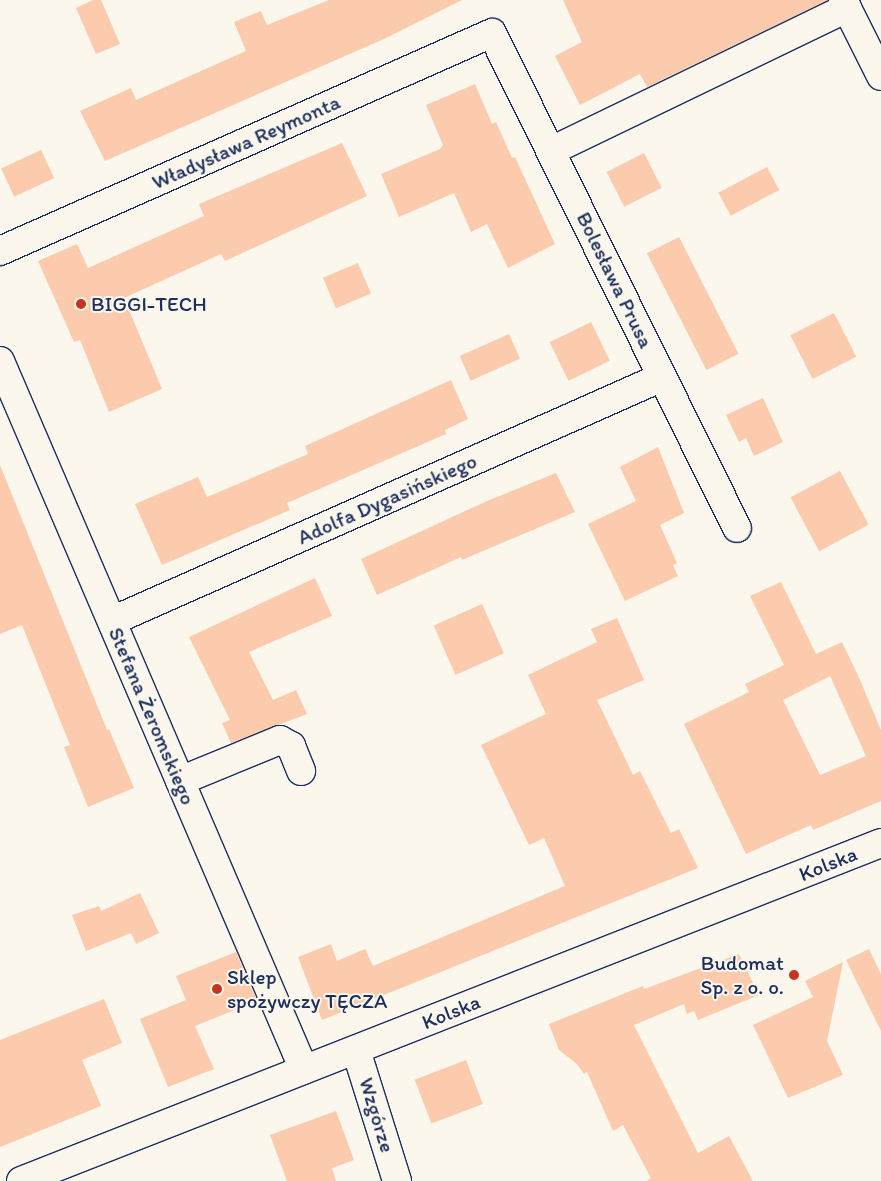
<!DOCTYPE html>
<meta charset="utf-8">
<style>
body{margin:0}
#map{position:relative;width:881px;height:1181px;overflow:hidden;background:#fbf7ec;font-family:Itim,sans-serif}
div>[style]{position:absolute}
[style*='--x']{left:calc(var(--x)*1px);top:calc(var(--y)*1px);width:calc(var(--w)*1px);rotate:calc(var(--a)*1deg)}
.building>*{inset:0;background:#fccaac;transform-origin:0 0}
.roads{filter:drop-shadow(1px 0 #1b2f5e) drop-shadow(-1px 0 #1b2f5e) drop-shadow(0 1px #1b2f5e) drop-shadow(0 -1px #1b2f5e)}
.minor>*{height:28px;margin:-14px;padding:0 14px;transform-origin:14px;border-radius:14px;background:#fbf7ec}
.dots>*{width:14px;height:14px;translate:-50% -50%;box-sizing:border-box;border:2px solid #fbf7ec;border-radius:50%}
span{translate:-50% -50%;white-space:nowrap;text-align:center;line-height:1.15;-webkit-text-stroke:4px #fbf7ec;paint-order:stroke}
.street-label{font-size:21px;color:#1b2f5e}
.poi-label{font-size:21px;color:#1b2f5e}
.left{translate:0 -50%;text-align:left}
.right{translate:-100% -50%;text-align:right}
</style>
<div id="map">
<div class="building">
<i style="clip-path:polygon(93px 0,101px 0,120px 44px,96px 54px,76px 8px)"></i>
<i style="clip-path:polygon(329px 0,462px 0,384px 39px,105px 161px,80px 111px,131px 88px,136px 100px,246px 51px,234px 22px,261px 11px,267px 25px)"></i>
<i style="clip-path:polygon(563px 0,828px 0,647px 87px,640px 74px,580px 105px,555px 56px,582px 42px)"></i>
<i style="clip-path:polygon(475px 84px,492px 124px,496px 122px,512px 158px,515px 157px,555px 244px,508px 268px,487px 224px,471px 232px,454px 193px,399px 217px,381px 174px,440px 149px,443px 145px,426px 105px)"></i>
<i style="clip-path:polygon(342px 143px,367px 196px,225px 261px,221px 254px,124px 298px,162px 389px,109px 412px,80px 340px,74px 342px,38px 261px,77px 244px,88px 268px,204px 216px,199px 204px)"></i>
<i style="left:41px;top:150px;width:31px;height:44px;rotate:65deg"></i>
<i style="left:644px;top:153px;width:39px;height:42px;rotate:63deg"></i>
<i style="left:767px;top:167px;width:26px;height:55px;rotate:62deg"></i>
<i style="left:679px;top:237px;width:131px;height:36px;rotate:63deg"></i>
<i style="left:358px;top:263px;width:33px;height:38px;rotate:67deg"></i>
<i style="left:834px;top:313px;width:49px;height:49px;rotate:63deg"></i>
<i style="left:591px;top:322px;width:43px;height:46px;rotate:64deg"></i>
<i style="left:509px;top:334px;width:27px;height:54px;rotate:66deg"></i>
<i style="clip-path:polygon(451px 380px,468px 419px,445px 430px,446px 434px,287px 503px,290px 510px,162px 565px,135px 504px,198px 477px,207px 497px,308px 454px,305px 446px)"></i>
<i style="clip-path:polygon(763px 398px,783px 442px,754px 456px,746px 438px,739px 442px,726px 415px)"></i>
<i style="clip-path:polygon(658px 447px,684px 513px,660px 525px,677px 563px,673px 565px,678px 576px,625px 601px,588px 524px,636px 501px,620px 467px)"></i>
<i style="clip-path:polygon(0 465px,107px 730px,109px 729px,134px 788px,88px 807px,64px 747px,70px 745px,22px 625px,0 634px)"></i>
<i style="left:840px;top:471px;width:61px;height:56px;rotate:62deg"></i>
<i style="clip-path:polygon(556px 473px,575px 512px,462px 560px,461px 557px,377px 595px,361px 559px,487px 501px)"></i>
<i style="clip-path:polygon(315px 578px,332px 616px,249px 652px,273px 700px,296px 690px,307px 714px,231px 743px,222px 723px,230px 720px,189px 637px)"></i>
<i style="clip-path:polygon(evenodd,781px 582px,816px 654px,842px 642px,860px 680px,881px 730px,881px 801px,813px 830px,811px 825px,746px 854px,684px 724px,749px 692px,745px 684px,784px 665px,750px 596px,781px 582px,830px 676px,866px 756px,820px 775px,783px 700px,830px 676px)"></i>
<i style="left:482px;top:604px;width:54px;height:53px;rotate:66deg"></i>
<i style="clip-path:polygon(617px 618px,644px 680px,597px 700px,633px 775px,640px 771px,671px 833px,679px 829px,698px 868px,322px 1020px,298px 957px,331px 944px,337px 961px,365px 949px,373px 966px,565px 886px,544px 838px,529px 845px,481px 745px,546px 714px,528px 675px,597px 642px,591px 629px)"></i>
<i style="clip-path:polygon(140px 893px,159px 933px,136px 944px,131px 933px,86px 951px,72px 915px,99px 906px,101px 911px)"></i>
<i style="clip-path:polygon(869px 949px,881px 974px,881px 1031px,846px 960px)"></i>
<i style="clip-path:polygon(236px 952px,257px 1001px,195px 1026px,214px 1069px,168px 1087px,140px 1019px,186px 1000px,176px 976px)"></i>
<i style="clip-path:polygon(739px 954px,759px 995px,698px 1020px,694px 1011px,687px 1014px,684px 1004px,634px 1025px,698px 1153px,729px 1136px,753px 1181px,646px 1181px,651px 1178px,623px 1125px,613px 1131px,587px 1072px,584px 1074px,577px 1064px,559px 1050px,549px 1024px,643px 986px,644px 989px)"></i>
<i style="clip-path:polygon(843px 962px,827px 1041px,843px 1075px,788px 1098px,753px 1025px,813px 997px,805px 981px)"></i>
<i style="clip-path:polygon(104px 999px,122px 1043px,82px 1060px,101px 1106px,0 1147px,0 1040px)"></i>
<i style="left:466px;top:1060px;width:47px;height:55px;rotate:69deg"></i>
<i style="clip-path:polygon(336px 1111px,354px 1160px,332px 1168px,336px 1181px,287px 1181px,270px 1135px)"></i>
</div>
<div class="roads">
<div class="minor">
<i style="--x:843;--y:0;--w:85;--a:63.4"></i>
<i style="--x:551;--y:151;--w:329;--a:-25.8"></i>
<i style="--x:0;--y:251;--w:538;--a:-23.9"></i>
<i style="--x:492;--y:33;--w:552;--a:63.67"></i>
<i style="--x:0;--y:361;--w:771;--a:66.79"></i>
<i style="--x:112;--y:621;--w:602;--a:-23.92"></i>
<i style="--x:180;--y:781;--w:108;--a:-22.3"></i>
<i style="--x:280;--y:740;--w:13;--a:29"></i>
<i style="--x:291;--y:746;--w:27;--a:68"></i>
<i style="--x:356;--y:1050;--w:137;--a:72.6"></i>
<i style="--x:21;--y:1181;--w:924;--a:-21.46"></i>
</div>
</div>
<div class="dots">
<i style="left:81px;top:304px;background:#c8321e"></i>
<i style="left:794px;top:975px;background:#c8321e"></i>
<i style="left:217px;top:989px;background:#c8321e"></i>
</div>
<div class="street-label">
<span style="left:246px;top:142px;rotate:-24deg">Władysława Reymonta</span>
<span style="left:615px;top:280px;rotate:64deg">Bolesława Prusa</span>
<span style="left:387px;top:499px;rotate:-24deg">Adolfa Dygasińskiego</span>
<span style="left:152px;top:716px;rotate:67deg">Stefana Żeromskiego</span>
<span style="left:828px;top:864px;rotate:-22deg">Kolska</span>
<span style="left:451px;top:1012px;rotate:-22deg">Kolska</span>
<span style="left:377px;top:1115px;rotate:73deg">Wzgórze</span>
</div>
<div class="poi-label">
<span class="left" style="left:91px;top:304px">BIGGI-TECH</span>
<span class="right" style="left:784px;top:975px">Budomat<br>Sp. z o. o.</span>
<span class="left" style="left:227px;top:989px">Sklep<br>spożywczy TĘCZA</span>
</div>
</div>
